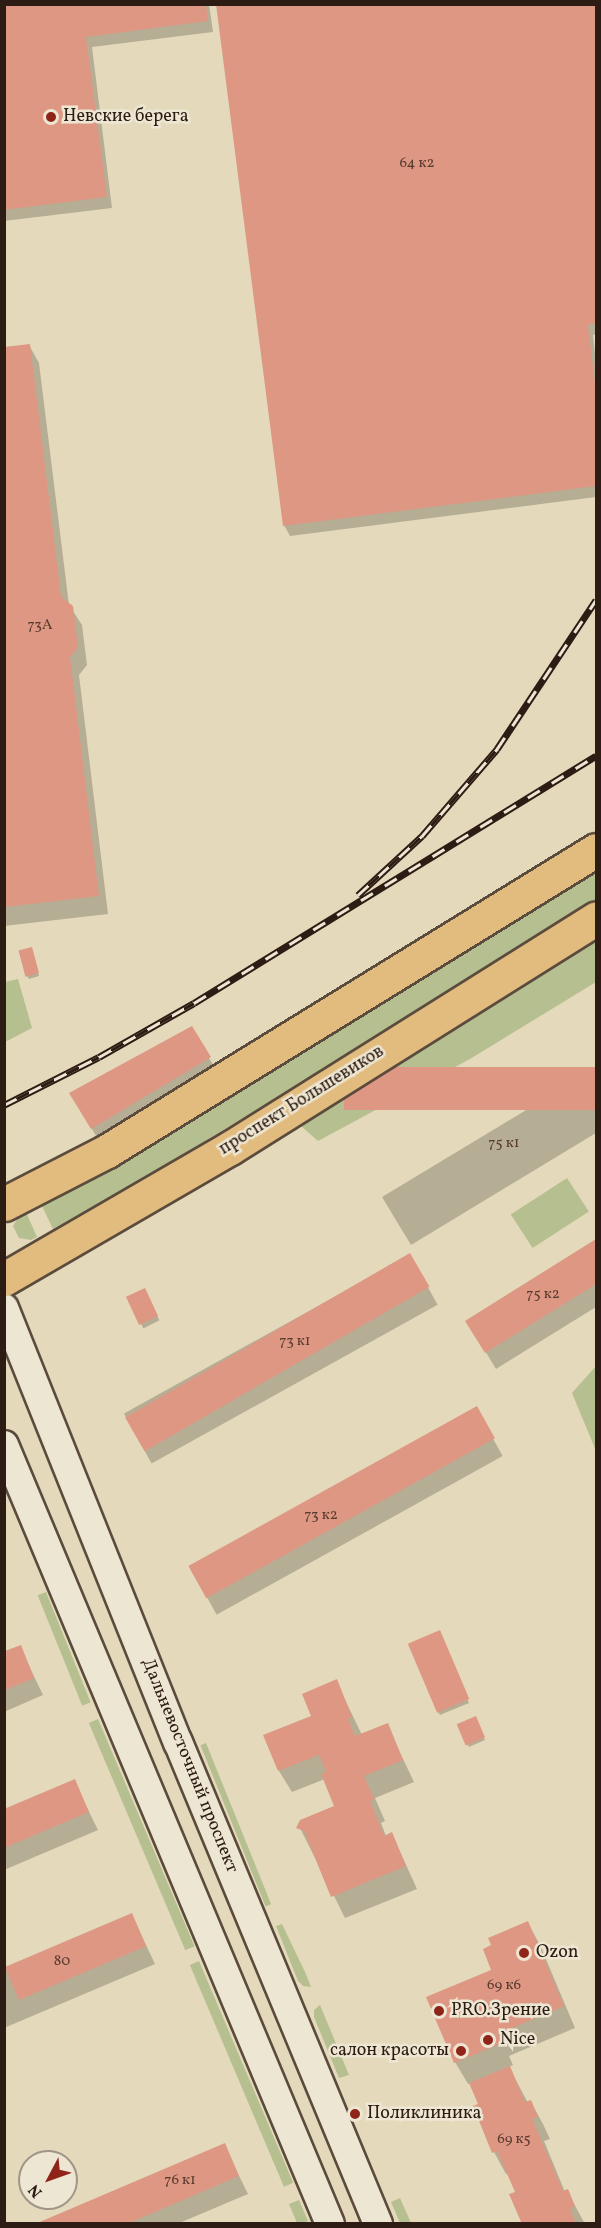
<!DOCTYPE html>
<meta charset="utf-8">
<style>
body{margin:0}
#map{position:relative;width:601px;height:2228px;overflow:hidden;background:#e4d9bb;font-family:Vollkorn,serif}
div>[style]{position:absolute}
[style*='--x']{left:calc(var(--x)*1px);top:calc(var(--y)*1px);width:calc(var(--w)*1px);rotate:calc(var(--a)*1deg)}
.green>*{inset:0;background:#b6bf8f;transform-origin:0 0}
.shadow>*{inset:0;background:#0003;transform-origin:0 0}
.building>*{inset:0;background:#de9783;transform-origin:0 0}
.roads{filter:drop-shadow(2px 0 #5b4b3d) drop-shadow(-2px 0 #5b4b3d) drop-shadow(0 2px #5b4b3d) drop-shadow(0 -2px #5b4b3d)}
.minor>*{height:28px;margin:-14px;padding:0 14px;transform-origin:14px;border-radius:14px;background:#ede6d3}
.major>*{height:33px;margin:-16.5px;padding:0 16.5px;transform-origin:16.5px;border-radius:16.5px;background:#e2bc7e}
.rail>*{height:7px;margin-top:-3.5px;transform-origin:0;background:repeating-linear-gradient(90deg,#ede6d3 0 14px,#2d1c13 0 28px);box-sizing:border-box;border-block:2px solid #2d1c13}
.dots>*{width:16px;height:16px;translate:-50% -50%;box-sizing:border-box;border:3px solid #ede6d3;border-radius:50%}
span{translate:-50% -50%;white-space:nowrap;text-align:center;line-height:1.15;-webkit-text-stroke:5px #ede6d3;paint-order:stroke}
.number-label{font-size:15px;color:#593b2f}
.number-label span{-webkit-text-stroke-width:0}
.poi-label{font-size:18px;color:#2d1c13}
.left{translate:0 -50%;text-align:left}
.right{translate:-100% -50%;text-align:right}
.street-label{font-size:18px;color:#2d1c13}
.frame{position:absolute;inset:0;border:6px solid #2d1c13;pointer-events:none}
.north{position:absolute;left:18px;top:2150px;width:60px;height:60px;box-sizing:border-box;background:#ede6d3;border:2px solid #a09586;border-radius:50%;rotate:229deg;font-size:16px;font-weight:700;line-height:24px;text-align:center;color:#2d1c13}
.north::after{content:'';display:block;margin:auto;width:21px;height:27px;background:#8f2418;clip-path:polygon(50% 0,100% 100%,50% 72%,0 100%)}
</style>
<div id="map">
<div class="green">
<i style="clip-path:polygon(596px 868px,596px 902px,135px 1184px,53px 1229px,41px 1204px,121px 1161px)"></i>
<i style="clip-path:polygon(596px 935px,596px 982px,470px 1059px,318px 1141px,301px 1126px,451px 1024px)"></i>
<i style="clip-path:polygon(18px 979px,32px 1028px,5px 1042px,5px 982px)"></i>
<i style="left:567px;top:1178px;width:40px;height:67px;rotate:57deg"></i>
<i style="clip-path:polygon(26px 1212px,37px 1237px,31px 1240px,19px 1238px,13px 1226px,19px 1216px)"></i>
<i style="clip-path:polygon(596px 1366px,596px 1451px,572px 1393px)"></i>
<i style="left:46px;top:1592px;width:119px;height:9px;rotate:68deg"></i>
<i style="left:98px;top:1719px;width:247px;height:10px;rotate:67deg"></i>
<i style="left:206px;top:1743px;width:174px;height:6px;rotate:68deg"></i>
<i style="clip-path:polygon(282px 1924px,305px 1972px,311px 1987px,303px 1986px,298px 1981px,276px 1926px)"></i>
<i style="left:199px;top:1961px;width:241px;height:10px;rotate:67deg"></i>
<i style="clip-path:polygon(320px 2005px,349px 2075px,339px 2078px,314px 2017px,314px 2010px)"></i>
<i style="clip-path:polygon(400px 2198px,411px 2223px,400px 2223px,391px 2202px)"></i>
<i style="clip-path:polygon(299px 2200px,308px 2221px,301px 2223px,297px 2223px,289px 2204px)"></i>
</div>
<div class="shadow">
<i style="clip-path:polygon(4px 4px,209px 4px,213px 32px,92px 47px,112px 208px,4px 221px)"></i>
<i style="clip-path:polygon(218px 4px,596px 4px,596px 334px,593px 335px,596px 363px,596px 497px,290px 536px,284px 525px)"></i>
<i style="clip-path:polygon(29px 345px,39px 363px,69px 605px,82px 625px,87px 665px,79px 675px,108px 914px,4px 926px,4px 348px)"></i>
<i style="clip-path:polygon(33px 952px,39px 976px,29px 979px,27px 976px)"></i>
<i style="left:191px;top:1028px;width:47px;height:137px;rotate:59deg"></i>
<i style="clip-path:polygon(596px 1068px,596px 1133px,411px 1245px,382px 1197px)"></i>
<i style="clip-path:polygon(596px 1241px,596px 1307px,496px 1369px,467px 1321px)"></i>
<i style="left:410px;top:1255px;width:57px;height:327px;rotate:61deg"></i>
<i style="left:144px;top:1290px;width:34px;height:18px;rotate:63deg"></i>
<i style="left:476px;top:1408px;width:55px;height:327px;rotate:61deg"></i>
<i style="clip-path:polygon(441px 1634px,469px 1703px,440px 1715px,438px 1712px)"></i>
<i style="clip-path:polygon(20px 1647px,43px 1695px,4px 1712px,4px 1653px)"></i>
<i style="clip-path:polygon(336px 1681px,362px 1735px,387px 1725px,414px 1782px,375px 1798px,385px 1821px,381px 1823px,386px 1836px,392px 1834px,417px 1889px,345px 1918px,298px 1824px,336px 1807px,325px 1779px,292px 1792px,279px 1771px)"></i>
<i style="clip-path:polygon(477px 1721px,485px 1740px,469px 1747px,467px 1744px)"></i>
<i style="clip-path:polygon(74px 1781px,98px 1830px,4px 1870px,4px 1811px)"></i>
<i style="clip-path:polygon(132px 1915px,155px 1964px,4px 2028px,4px 1969px)"></i>
<i style="clip-path:polygon(528px 1923px,540px 1945px,575px 2028px,509px 2056px,513px 2065px,509px 2067px,528px 2103px,531px 2102px,543px 2124px,550px 2139px,544px 2141px,565px 2192px,567px 2191px,585px 2224px,523px 2224px,517px 2193px,508px 2173px,506px 2174px,494px 2152px,480px 2105px,470px 2083px,468px 2084px,455px 2062px,493px 1971px)"></i>
<i style="clip-path:polygon(224px 2145px,248px 2194px,177px 2224px,39px 2224px)"></i>
</div>
<div class="building">
<i style="clip-path:polygon(4px 4px,206px 4px,208px 21px,86px 37px,107px 197px,4px 210px)"></i>
<i style="clip-path:polygon(216px 4px,596px 4px,596px 323px,588px 325px,596px 392px,596px 486px,283px 526px)"></i>
<i style="clip-path:polygon(30px 344px,61px 597px,73px 606px,78px 647px,70px 657px,99px 896px,4px 907px,4px 347px)"></i>
<i style="left:32px;top:947px;width:27px;height:14px;rotate:75deg"></i>
<i style="clip-path:polygon(192px 1026px,211px 1057px,91px 1129px,69px 1093px)"></i>
<i style="left:596px;top:1067px;width:43px;height:252px;rotate:90deg"></i>
<i style="clip-path:polygon(596px 1239px,596px 1284px,485px 1353px,465px 1321px)"></i>
<i style="left:410px;top:1253px;width:39px;height:329px;rotate:60deg"></i>
<i style="left:145px;top:1288px;width:31px;height:21px;rotate:65deg"></i>
<i style="left:477px;top:1406px;width:37px;height:330px;rotate:61deg"></i>
<i style="left:440px;top:1630px;width:75px;height:35px;rotate:67deg"></i>
<i style="clip-path:polygon(21px 1645px,34px 1678px,5px 1690px,5px 1651px)"></i>
<i style="clip-path:polygon(337px 1679px,352px 1717px,348px 1719px,355px 1736px,388px 1723px,403px 1760px,364px 1776px,374px 1799px,370px 1801px,384px 1836px,392px 1832px,406px 1866px,331px 1897px,304px 1831px,296px 1828px,300px 1820px,334px 1806px,321px 1774px,326px 1772px,319px 1755px,278px 1771px,263px 1735px,311px 1716px,302px 1694px)"></i>
<i style="left:476px;top:1716px;width:23px;height:21px;rotate:67deg"></i>
<i style="clip-path:polygon(75px 1779px,89px 1812px,4px 1848px,4px 1809px)"></i>
<i style="left:132px;top:1913px;width:36px;height:138px;rotate:67deg"></i>
<i style="clip-path:polygon(528px 1921px,564px 2006px,498px 2034px,502px 2043px,454px 2063px,426px 1997px,491px 1970px,483px 1949px,491px 1945px,488px 1938px)"></i>
<i style="clip-path:polygon(510px 2066px,525px 2102px,531px 2100px,538px 2117px,532px 2119px,563px 2191px,568px 2189px,575px 2206px,570px 2208px,576px 2224px,522px 2224px,509px 2194px,515px 2192px,497px 2151px,492px 2153px,473px 2106px,478px 2104px,469px 2083px)"></i>
<i style="clip-path:polygon(225px 2143px,239px 2176px,127px 2224px,35px 2224px)"></i>
</div>
<div class="roads">
<div class="minor">
<i style="--x:4;--y:1308;--w:468;--a:68.2"></i>
<i style="--x:178;--y:1742;--w:522;--a:67.46"></i>
<i style="--x:4;--y:1445;--w:844;--a:67.29"></i>
</div>
<div class="major">
<i style="--x:4;--y:1204;--w:116;--a:-27.2"></i>
<i style="--x:107;--y:1151;--w:574;--a:-31.61"></i>
<i style="--x:4;--y:1279;--w:261;--a:-30.1"></i>
<i style="--x:230;--y:1148;--w:432;--a:-32.1"></i>
</div>
</div>
<div class="rail">
<i style="--x:358;--y:895;--w:87;--a:-42.7"></i>
<i style="--x:422;--y:836;--w:115;--a:-49.2"></i>
<i style="--x:497;--y:749;--w:179;--a:-56.4"></i>
<i style="--x:4;--y:1105;--w:106;--a:-26.8"></i>
<i style="--x:99;--y:1057;--w:109;--a:-29.6"></i>
<i style="--x:194;--y:1003;--w:472;--a:-31.6"></i>
</div>
<div class="dots">
<i style="left:51px;top:117px;background:#8f2418"></i>
<i style="left:524px;top:1953px;background:#8f2418"></i>
<i style="left:439px;top:2011px;background:#8f2418"></i>
<i style="left:488px;top:2040px;background:#8f2418"></i>
<i style="left:461px;top:2051px;background:#8f2418"></i>
<i style="left:355px;top:2114px;background:#8f2418"></i>
</div>
<div class="number-label">
<span style="left:417px;top:164px">64 к2</span>
<span style="left:40px;top:626px">73А</span>
<span style="left:504px;top:1144px">75 к1</span>
<span style="left:543px;top:1295px">75 к2</span>
<span style="left:295px;top:1342px">73 к1</span>
<span style="left:321px;top:1516px">73 к2</span>
<span style="left:62px;top:1962px">80</span>
<span style="left:504px;top:1986px">69 к6</span>
<span style="left:514px;top:2140px">69 к5</span>
<span style="left:180px;top:2181px">76 к1</span>
</div>
<div class="poi-label">
<span class="left" style="left:63px;top:117px">Невские берега</span>
<span class="left" style="left:536px;top:1953px">Ozon</span>
<span class="left" style="left:451px;top:2011px">PRO.Зрение</span>
<span class="left" style="left:500px;top:2040px">Nice</span>
<span class="right" style="left:449px;top:2051px">салон красоты</span>
<span class="left" style="left:367px;top:2114px">Поликлиника</span>
</div>
<div class="street-label">
<span style="left:302px;top:1101px;rotate:-32deg">проспект Большевиков</span>
<span style="left:189px;top:1766px;rotate:68deg">Дальневосточный проспект</span>
</div>
<div class="frame"></div>
<div class="north">N</div>
</div>
